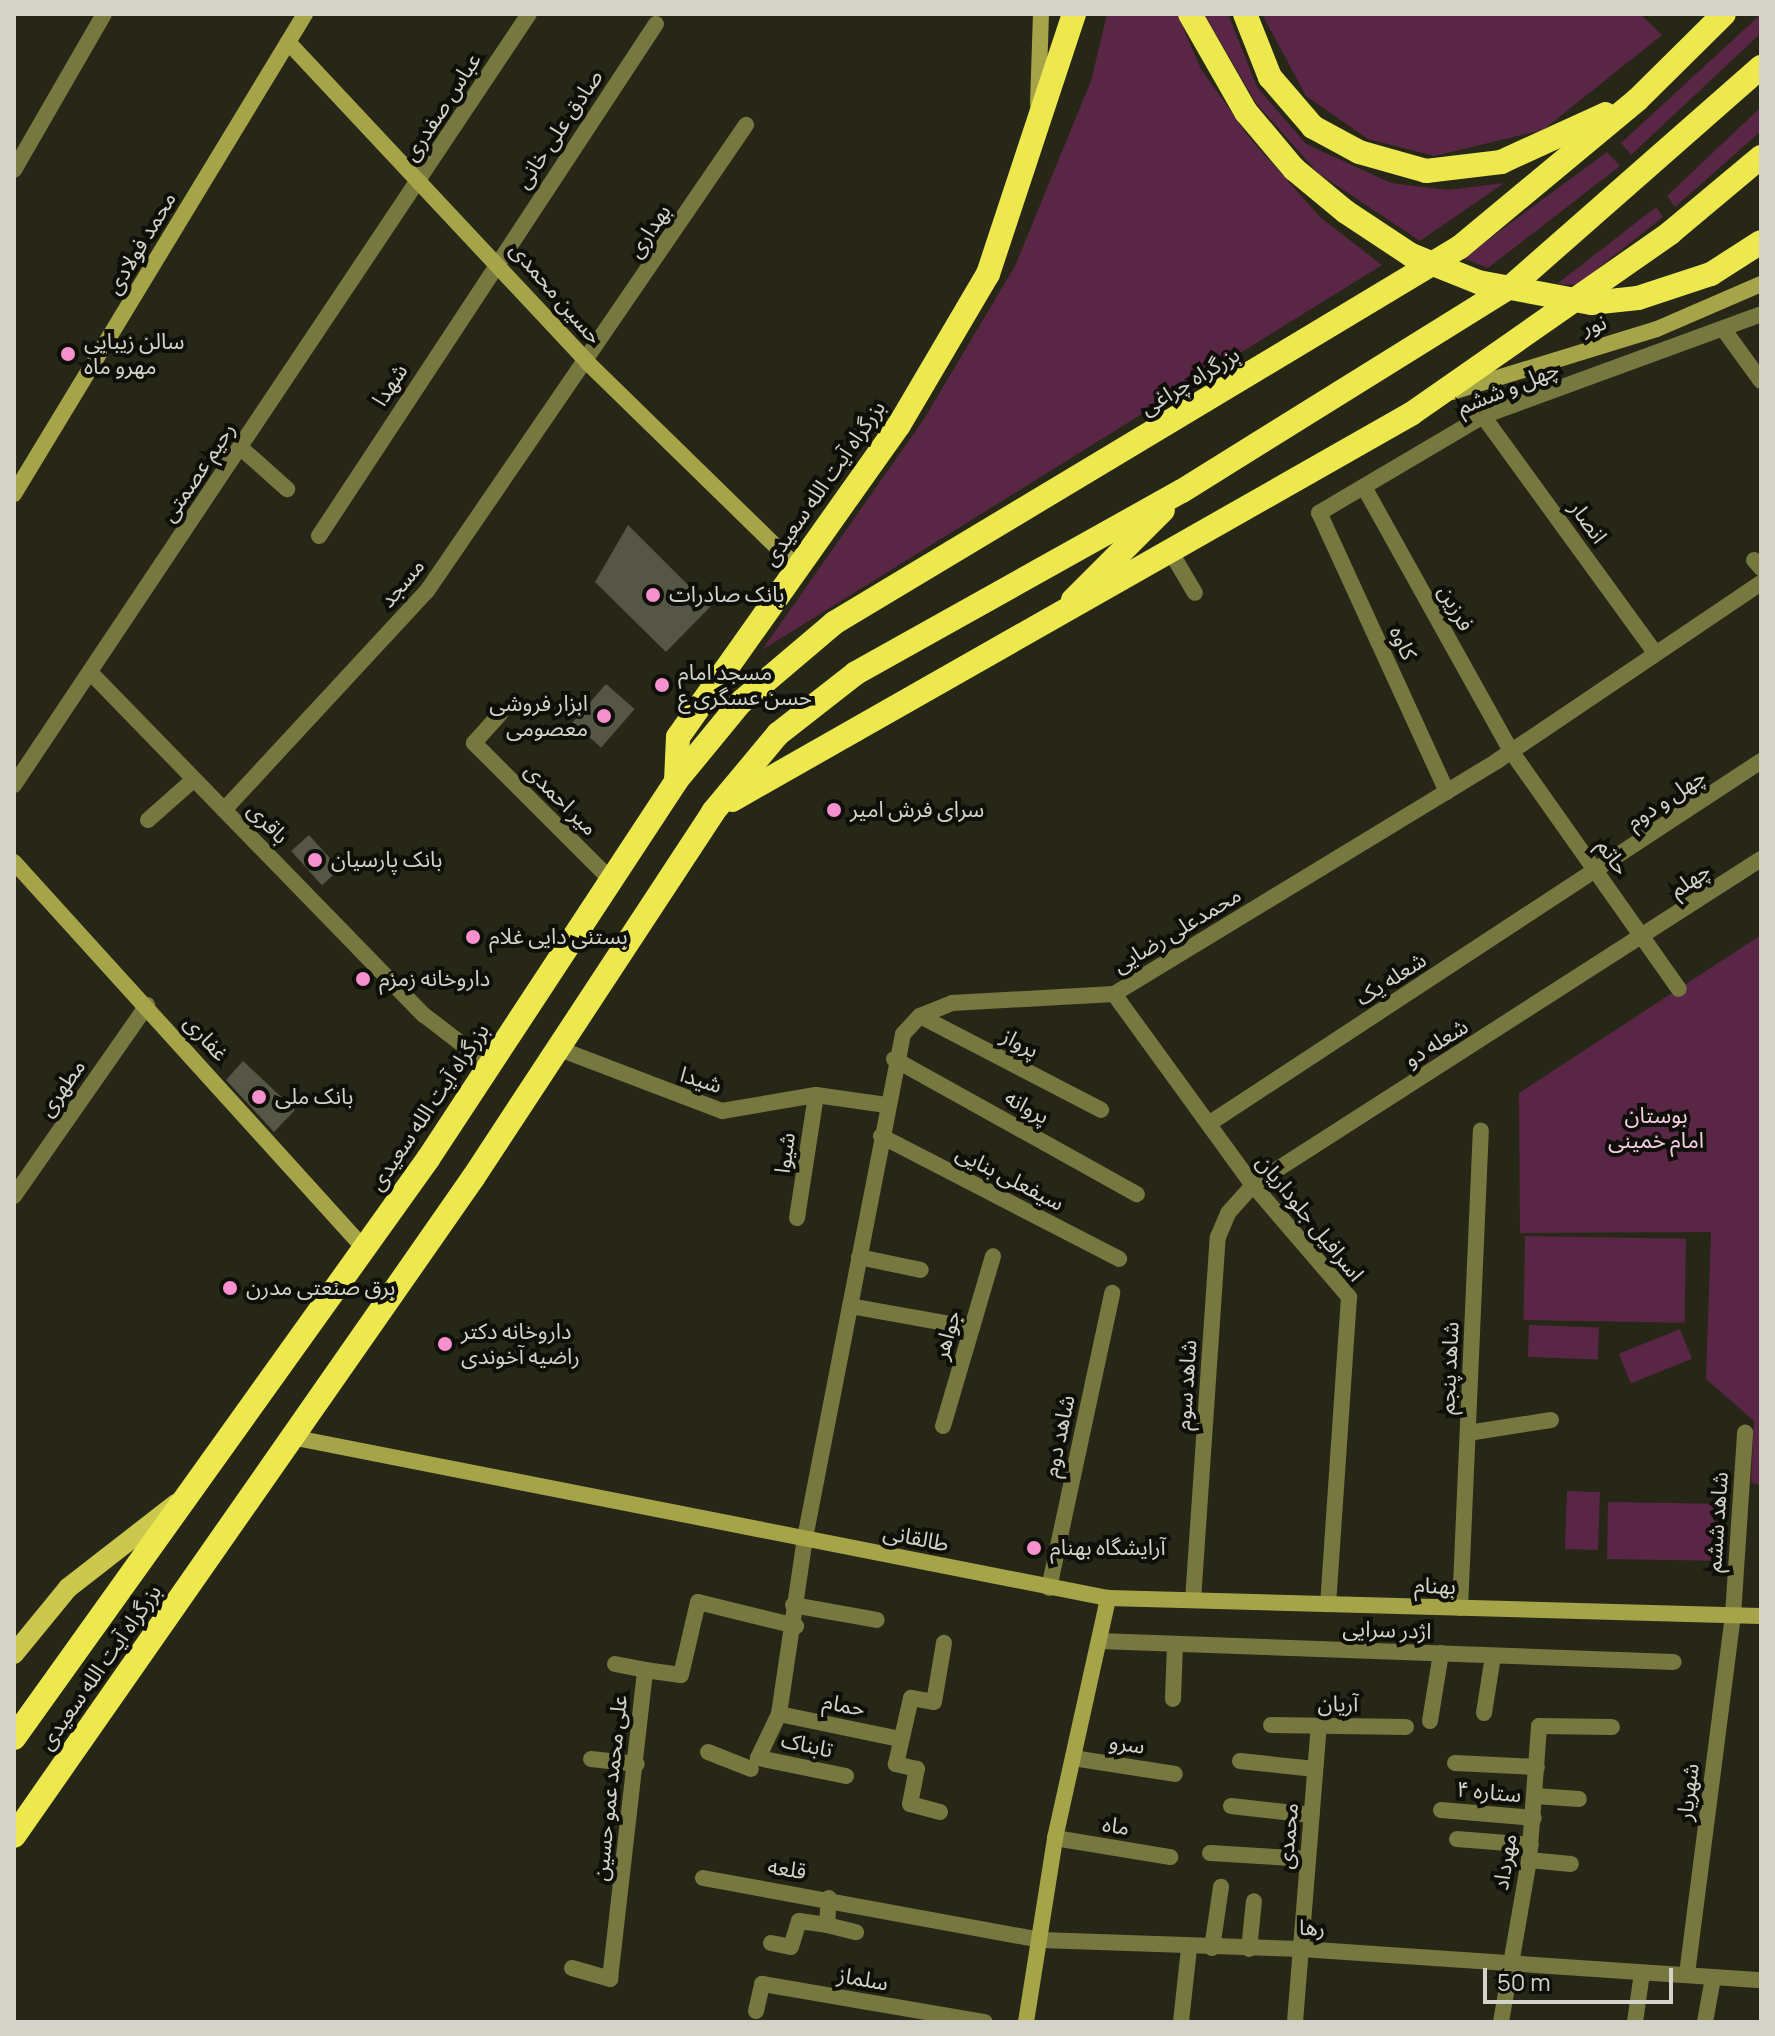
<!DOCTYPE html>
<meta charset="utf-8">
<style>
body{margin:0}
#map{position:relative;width:1775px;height:2036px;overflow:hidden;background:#272718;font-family:Manrope,"Noto Sans Arabic",sans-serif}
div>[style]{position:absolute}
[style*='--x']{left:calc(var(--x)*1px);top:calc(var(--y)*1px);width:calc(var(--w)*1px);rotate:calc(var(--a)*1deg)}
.green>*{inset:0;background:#592645;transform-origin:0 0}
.building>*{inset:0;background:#555645;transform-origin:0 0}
.street>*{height:16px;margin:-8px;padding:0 8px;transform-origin:8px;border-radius:8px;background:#777740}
.secondary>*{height:16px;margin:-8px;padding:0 8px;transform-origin:8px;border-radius:8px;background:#a6a448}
.primary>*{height:20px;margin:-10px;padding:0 10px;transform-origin:10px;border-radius:10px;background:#cbc84d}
.highway>*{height:24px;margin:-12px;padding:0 12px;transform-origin:12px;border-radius:12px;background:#ece84e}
.highway-bridge>*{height:24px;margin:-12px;padding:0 12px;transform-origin:12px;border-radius:12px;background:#ece84e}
.dots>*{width:22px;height:22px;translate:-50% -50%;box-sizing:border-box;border:4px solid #0f0f09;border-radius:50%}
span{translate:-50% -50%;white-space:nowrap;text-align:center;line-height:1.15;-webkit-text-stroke:8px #0f0f09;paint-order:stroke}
.street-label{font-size:22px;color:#d3d3ca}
.poi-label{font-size:22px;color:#d3d3ca}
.left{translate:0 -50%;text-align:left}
.right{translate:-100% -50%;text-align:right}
.park-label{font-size:22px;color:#f7cde4}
.frame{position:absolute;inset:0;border:16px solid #d3d3ca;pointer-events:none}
.scale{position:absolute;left:1483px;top:1968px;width:190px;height:36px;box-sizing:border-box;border:4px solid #d3d3ca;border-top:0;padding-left:10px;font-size:24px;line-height:28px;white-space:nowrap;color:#d3d3ca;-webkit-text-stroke:6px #0f0f09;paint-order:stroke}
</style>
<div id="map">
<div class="green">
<i style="clip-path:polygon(1107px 14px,1177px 14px,1201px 69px,1249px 137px,1321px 218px,1382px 265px,762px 650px,924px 419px,1015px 266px,1091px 81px)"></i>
<i style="clip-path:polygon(1204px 14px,1228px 14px,1257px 87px,1306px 144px,1391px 183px,1448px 190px,1504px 183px,1420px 241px,1318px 173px,1256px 103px)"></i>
<i style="clip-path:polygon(1262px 14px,1640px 14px,1662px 35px,1543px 130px,1434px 156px,1368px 139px,1306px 96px)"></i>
<i style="clip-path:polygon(1761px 14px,1761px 33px,1631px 155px,1621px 143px)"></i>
<i style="clip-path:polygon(1761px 107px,1761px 131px,1675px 207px,1667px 196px)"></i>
<i style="clip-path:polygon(1607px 152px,1620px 166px,1488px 268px,1463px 258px)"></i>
<i style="clip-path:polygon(1656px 207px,1663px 217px,1577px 285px,1557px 284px)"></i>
<i style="clip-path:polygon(1761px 935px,1761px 1486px,1751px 1482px,1754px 1421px,1706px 1379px,1711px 1232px,1520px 1233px,1519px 1093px)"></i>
<i style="left:1525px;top:1236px;width:161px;height:84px;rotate:1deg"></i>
<i style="left:1529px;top:1325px;width:70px;height:32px;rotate:2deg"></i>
<i style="left:1680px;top:1329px;width:32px;height:66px;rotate:68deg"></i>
<i style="left:1567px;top:1491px;width:33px;height:58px;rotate:2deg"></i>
<i style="left:1608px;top:1502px;width:107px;height:57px;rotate:1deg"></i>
</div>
<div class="building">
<i style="clip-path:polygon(628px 525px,710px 607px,666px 652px,595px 582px)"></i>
<i style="left:606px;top:684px;width:38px;height:51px;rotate:41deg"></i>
<i style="left:309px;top:835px;width:46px;height:24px;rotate:48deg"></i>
<i style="clip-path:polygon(243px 1061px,295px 1110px,274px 1132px,226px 1080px)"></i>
</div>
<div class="street">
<i style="--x:14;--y:170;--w:180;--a:-60"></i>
<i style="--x:1724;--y:330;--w:63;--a:54"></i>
<i style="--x:1483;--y:416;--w:294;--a:54"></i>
<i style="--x:241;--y:448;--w:62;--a:41.7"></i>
<i style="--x:1364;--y:487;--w:302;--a:60.9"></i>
<i style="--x:1511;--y:751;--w:291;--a:54.8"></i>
<i style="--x:319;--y:536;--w:613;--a:-56.65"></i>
<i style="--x:1172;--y:554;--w:45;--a:59.5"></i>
<i style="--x:1754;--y:560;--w:11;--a:49"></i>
<i style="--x:90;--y:672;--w:479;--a:45.8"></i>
<i style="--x:424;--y:1015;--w:82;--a:37.6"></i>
<i style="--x:500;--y:714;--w:39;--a:132"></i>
<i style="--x:474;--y:743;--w:194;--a:45"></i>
<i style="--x:14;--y:785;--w:927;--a:-56.26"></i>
<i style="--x:1447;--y:792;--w:307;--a:-114.6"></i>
<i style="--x:1319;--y:513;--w:191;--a:-30.6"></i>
<i style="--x:1483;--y:416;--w:296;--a:-20.1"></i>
<i style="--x:224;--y:810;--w:299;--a:-47.2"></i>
<i style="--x:427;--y:591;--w:565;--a:-55.61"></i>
<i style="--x:148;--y:820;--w:60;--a:-41.6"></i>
<i style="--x:1114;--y:994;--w:236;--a:54"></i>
<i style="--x:1253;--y:1185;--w:148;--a:49.4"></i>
<i style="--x:1349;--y:1297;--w:308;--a:93.9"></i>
<i style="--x:920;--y:1016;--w:204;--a:27.4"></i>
<i style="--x:557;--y:1048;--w:177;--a:20.9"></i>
<i style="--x:722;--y:1111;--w:95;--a:-9.7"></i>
<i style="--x:816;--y:1095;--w:71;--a:8.1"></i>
<i style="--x:894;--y:1059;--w:278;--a:29.1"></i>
<i style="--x:1210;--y:1123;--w:659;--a:-33.3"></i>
<i style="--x:881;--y:1136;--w:268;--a:27.3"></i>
<i style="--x:14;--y:1196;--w:233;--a:-55.1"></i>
<i style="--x:797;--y:1218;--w:124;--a:-81.2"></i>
<i style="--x:859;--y:1257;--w:63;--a:11.8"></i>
<i style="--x:850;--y:1306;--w:124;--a:10.2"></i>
<i style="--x:943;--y:1426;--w:177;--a:-73.6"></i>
<i style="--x:1468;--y:1433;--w:84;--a:-8.9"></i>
<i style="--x:1049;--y:1588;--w:302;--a:-77.9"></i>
<i style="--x:1193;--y:1600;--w:364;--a:-86.1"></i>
<i style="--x:1218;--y:1237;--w:26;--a:-67"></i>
<i style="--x:1228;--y:1213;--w:38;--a:-48"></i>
<i style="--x:1253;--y:1185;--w:604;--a:-32.69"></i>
<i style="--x:793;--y:1605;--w:85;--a:10.1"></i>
<i style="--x:1460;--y:1608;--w:478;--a:-87.5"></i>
<i style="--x:1099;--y:1641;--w:575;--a:2.09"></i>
<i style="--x:615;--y:1664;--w:31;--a:11"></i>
<i style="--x:1173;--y:1699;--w:55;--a:-87.9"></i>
<i style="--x:1484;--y:1713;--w:58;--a:-81"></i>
<i style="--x:779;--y:1714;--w:124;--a:11.7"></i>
<i style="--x:1430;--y:1721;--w:69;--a:-80.8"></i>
<i style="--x:1271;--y:1725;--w:135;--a:0.8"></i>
<i style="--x:708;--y:1752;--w:46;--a:21.6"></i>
<i style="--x:1073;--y:1758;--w:103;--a:8.9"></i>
<i style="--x:591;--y:1759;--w:46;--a:6.2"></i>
<i style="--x:1240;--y:1761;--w:75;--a:6.1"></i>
<i style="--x:1455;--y:1763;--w:82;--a:2.8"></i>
<i style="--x:846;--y:1776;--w:90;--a:-168.4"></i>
<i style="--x:758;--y:1758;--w:49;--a:-64.5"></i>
<i style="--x:779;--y:1714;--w:178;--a:-81.6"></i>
<i style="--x:805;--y:1538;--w:513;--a:-79"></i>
<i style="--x:903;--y:1034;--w:25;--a:-47"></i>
<i style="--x:920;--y:1016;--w:35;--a:-22"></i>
<i style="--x:952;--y:1003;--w:162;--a:-3.2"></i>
<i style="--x:1114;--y:994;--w:448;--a:-31.3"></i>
<i style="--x:1497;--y:761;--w:318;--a:-34"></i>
<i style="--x:1535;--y:1796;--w:44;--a:3.9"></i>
<i style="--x:1231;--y:1806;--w:81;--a:6.4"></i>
<i style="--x:1441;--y:1810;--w:93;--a:4.9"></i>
<i style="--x:940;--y:1812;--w:31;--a:-165"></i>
<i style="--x:910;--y:1804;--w:36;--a:-79"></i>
<i style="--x:917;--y:1769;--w:22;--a:-167"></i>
<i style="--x:896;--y:1764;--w:68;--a:-77.2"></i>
<i style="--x:911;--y:1698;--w:23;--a:10"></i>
<i style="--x:934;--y:1702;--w:60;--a:-80.4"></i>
<i style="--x:1055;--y:1838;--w:117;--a:9.4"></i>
<i style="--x:1457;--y:1839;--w:74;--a:4.6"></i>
<i style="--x:1210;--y:1853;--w:98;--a:3.5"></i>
<i style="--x:1529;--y:1860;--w:42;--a:5.4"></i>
<i style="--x:703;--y:1878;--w:344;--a:10.4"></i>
<i style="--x:1041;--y:1940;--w:260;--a:2"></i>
<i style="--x:1301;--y:1949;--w:461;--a:3.9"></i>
<i style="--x:827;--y:1925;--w:30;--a:14"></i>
<i style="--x:771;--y:1943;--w:20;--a:11"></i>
<i style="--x:791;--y:1947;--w:27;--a:-73"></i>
<i style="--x:799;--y:1921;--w:28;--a:8"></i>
<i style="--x:827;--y:1925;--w:27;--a:-86"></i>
<i style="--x:1212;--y:1948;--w:62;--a:-81.6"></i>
<i style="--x:1249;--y:1949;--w:48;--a:-84.1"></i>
<i style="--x:572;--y:1968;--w:40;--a:16"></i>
<i style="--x:610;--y:1979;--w:311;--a:-83.5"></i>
<i style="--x:645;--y:1670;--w:36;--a:8"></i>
<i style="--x:681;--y:1675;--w:75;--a:-76.9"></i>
<i style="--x:698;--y:1602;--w:101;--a:13.8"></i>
<i style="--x:1687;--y:1974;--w:362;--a:-82.7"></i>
<i style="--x:1733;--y:1615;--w:183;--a:-86.2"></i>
<i style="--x:756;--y:2011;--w:28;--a:-77"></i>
<i style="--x:762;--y:1984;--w:226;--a:9.7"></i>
<i style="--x:1181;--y:2022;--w:74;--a:-83.8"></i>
<i style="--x:1295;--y:2022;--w:297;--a:-85.4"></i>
<i style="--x:1501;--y:2022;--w:164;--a:-80.2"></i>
<i style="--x:1529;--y:1860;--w:134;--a:-85.7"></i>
<i style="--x:1539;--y:1726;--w:73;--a:0.8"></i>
<i style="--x:1635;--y:2022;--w:49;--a:-81.9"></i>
<i style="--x:1705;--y:2022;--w:45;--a:-79.7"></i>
</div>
<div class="secondary">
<i style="--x:288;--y:42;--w:438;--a:46.9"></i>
<i style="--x:587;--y:362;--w:293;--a:44.3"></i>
<i style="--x:1038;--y:104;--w:90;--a:-88.1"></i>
<i style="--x:1452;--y:392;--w:214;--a:-17.1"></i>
<i style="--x:1657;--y:329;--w:113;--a:-23.4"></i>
<i style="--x:14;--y:494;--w:561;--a:-58.77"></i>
<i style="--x:14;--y:862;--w:520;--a:47.81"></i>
<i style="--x:291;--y:1437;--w:833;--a:11.15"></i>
<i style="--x:1108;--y:1598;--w:653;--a:1.58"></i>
<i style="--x:1026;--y:2022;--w:186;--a:-81"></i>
<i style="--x:1055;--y:1838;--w:246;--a:-77.5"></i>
</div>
<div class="primary">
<i style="--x:14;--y:1654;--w:85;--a:-50.7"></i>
<i style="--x:68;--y:1588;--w:137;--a:-37.9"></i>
</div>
<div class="highway">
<i style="--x:1190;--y:14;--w:113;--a:60.3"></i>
<i style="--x:1246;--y:112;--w:75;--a:49.9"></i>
<i style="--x:1294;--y:169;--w:67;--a:39.6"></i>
<i style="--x:1245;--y:14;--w:68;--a:68.4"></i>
<i style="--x:1270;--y:77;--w:66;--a:49.3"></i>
<i style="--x:1313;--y:127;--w:52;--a:28.5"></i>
<i style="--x:1359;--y:152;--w:70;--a:15.8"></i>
<i style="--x:1426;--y:171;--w:76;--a:-6.8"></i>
<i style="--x:1501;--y:162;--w:115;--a:-24.6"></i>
<i style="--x:1073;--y:600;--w:127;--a:-45"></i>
<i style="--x:676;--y:781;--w:44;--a:-87.4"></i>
<i style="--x:678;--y:737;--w:382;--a:-54.7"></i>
<i style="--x:899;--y:425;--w:175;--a:-59.5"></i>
<i style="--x:988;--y:274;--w:274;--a:-71.7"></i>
<i style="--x:732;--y:800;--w:781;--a:-29.62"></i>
<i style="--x:1411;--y:414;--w:316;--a:-34.9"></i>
<i style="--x:1670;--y:233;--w:119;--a:-39.9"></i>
<i style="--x:14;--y:1738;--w:712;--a:-54.43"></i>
<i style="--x:428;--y:1159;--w:452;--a:-56.7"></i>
<i style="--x:676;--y:781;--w:102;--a:-50.6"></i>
<i style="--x:741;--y:702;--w:122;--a:-40.3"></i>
<i style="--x:834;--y:623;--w:730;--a:-30.99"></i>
<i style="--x:1460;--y:247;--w:230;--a:-39.7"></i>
<i style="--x:1637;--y:100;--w:122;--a:-44.7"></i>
<i style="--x:14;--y:1836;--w:802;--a:-55.1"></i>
<i style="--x:473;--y:1178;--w:438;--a:-56.7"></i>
<i style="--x:713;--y:812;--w:102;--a:-50.2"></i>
<i style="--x:778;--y:734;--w:99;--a:-38"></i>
<i style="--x:856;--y:673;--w:373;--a:-29.2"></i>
<i style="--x:1182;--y:491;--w:391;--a:-31.9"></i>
<i style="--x:1514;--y:284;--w:329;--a:-41.3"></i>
</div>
<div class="highway-bridge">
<i style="--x:1346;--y:212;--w:78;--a:33.5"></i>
<i style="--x:1411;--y:255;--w:72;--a:21.9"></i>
<i style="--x:1478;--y:282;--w:115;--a:10.5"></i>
<i style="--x:1591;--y:303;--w:47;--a:-6.1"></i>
<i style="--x:1638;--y:298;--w:77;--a:-18.2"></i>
<i style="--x:1711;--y:274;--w:59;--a:-32.6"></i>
</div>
<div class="dots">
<i style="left:68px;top:354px;background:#f790ce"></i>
<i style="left:653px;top:595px;background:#f790ce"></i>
<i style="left:662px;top:685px;background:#f790ce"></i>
<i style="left:604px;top:716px;background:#f790ce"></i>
<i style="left:834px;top:810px;background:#f790ce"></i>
<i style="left:315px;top:860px;background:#f790ce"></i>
<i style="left:473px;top:937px;background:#f790ce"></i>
<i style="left:363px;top:979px;background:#f790ce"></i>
<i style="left:259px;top:1097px;background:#f790ce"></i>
<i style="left:230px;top:1288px;background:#f790ce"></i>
<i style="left:445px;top:1344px;background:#f790ce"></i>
<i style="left:1034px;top:1548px;background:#f790ce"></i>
</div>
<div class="street-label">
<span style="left:442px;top:107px;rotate:-57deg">عباس صفدری</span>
<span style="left:559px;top:129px;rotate:-56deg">صادق علی خانی</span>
<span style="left:649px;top:231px;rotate:-56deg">بهداری</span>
<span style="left:141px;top:243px;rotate:-59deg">محمد فولادی</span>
<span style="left:556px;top:293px;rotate:49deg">حسین محمدی</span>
<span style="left:1594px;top:325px;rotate:-17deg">نور</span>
<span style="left:1190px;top:381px;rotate:-31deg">بزرگراه چراغی</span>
<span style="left:390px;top:385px;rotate:-57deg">شهدا</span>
<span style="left:1508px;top:388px;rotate:-22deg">چهل و ششم</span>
<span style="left:198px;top:472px;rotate:-56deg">رحیم عصمتی</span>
<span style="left:824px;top:483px;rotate:-55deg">بزرگراه آیت الله سعیدی</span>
<span style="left:1588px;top:522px;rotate:54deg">انصار</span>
<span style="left:402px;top:583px;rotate:-50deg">مسجد</span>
<span style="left:1456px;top:608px;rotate:61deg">فرزین</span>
<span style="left:1403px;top:643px;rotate:65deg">کاوه</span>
<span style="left:561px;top:799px;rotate:45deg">میر احمدی</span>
<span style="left:1666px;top:799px;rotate:-34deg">چهل و دوم</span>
<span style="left:268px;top:823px;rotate:46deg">باقری</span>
<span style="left:1613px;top:857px;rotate:55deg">حاتم</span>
<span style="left:1690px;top:880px;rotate:-34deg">چهلم</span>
<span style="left:1177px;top:930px;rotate:-31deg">محمدعلی رضایی</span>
<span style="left:1391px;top:979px;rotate:-33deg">شعله یک</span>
<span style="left:206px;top:1038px;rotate:48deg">غفاری</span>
<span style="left:1020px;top:1043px;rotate:28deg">پرواز</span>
<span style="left:1436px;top:1043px;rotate:-32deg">شعله دو</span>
<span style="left:701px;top:1080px;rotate:17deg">شیدا</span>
<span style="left:62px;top:1088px;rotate:-55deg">مطهری</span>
<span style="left:429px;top:1107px;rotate:-56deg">بزرگراه آیت الله سعیدی</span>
<span style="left:1027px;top:1107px;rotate:29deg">پروانه</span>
<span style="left:785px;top:1153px;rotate:-82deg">شیوا</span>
<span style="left:1010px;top:1178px;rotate:27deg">سیفعلی بنایی</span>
<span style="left:1310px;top:1218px;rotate:51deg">اسرافیل جلوداریان</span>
<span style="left:947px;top:1335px;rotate:-74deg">جواهر</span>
<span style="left:1449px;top:1368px;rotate:-87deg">شاهد پنجم</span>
<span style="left:1186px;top:1385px;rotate:-86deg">شاهد سوم</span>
<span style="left:1059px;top:1436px;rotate:-78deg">شاهد دوم</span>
<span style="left:1717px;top:1522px;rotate:-86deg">شاهد ششم</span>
<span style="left:916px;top:1538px;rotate:11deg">طالقانی</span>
<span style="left:1435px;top:1586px;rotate:2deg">بهنام</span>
<span style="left:1387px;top:1630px;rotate:2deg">اژدر سرایی</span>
<span style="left:100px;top:1667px;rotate:-55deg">بزرگراه آیت الله سعیدی</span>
<span style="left:1338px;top:1704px;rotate:1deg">آریان</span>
<span style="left:844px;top:1705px;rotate:11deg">حمام</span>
<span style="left:1127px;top:1744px;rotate:9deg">سرو</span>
<span style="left:807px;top:1745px;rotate:12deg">تابناک</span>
<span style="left:610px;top:1788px;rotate:-84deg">علی محمد عمو حسین</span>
<span style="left:1489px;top:1792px;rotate:5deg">ستاره ۴</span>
<span style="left:1688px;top:1792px;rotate:-83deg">شهریار</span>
<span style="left:1116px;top:1826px;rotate:9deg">ماه</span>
<span style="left:1288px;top:1836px;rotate:-85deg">محمدی</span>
<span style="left:1505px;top:1862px;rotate:-81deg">مهرداد</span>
<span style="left:787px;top:1869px;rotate:9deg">قلعه</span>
<span style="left:1312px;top:1928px;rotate:2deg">رها</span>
<span style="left:863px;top:1979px;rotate:10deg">سلماز</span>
</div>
<div class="poi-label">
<span class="left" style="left:84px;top:354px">سالن زیبایی<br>مهرو ماه</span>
<span class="left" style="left:669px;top:595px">بانک صادرات</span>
<span class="left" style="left:678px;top:685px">مسجد امام<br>حسن عسگری ع</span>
<span class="right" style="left:588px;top:716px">ابزار فروشی<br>معصومی</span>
<span class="left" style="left:850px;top:810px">سرای فرش امیر</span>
<span class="left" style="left:331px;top:860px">بانک پارسیان</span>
<span class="left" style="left:489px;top:937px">بستنی دایی غلام</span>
<span class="left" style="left:379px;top:979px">داروخانه زمزم</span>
<span class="left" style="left:275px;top:1097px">بانک ملی</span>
<span class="left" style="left:246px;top:1288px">برق صنعتی مدرن</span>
<span class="left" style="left:461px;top:1344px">داروخانه دکتر<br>راضیه آخوندی</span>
<span class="left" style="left:1050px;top:1548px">آرایشگاه بهنام</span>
</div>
<div class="park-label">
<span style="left:1656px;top:1128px">بوستان<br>امام خمینی</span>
</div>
<div class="frame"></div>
<div class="scale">50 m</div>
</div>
